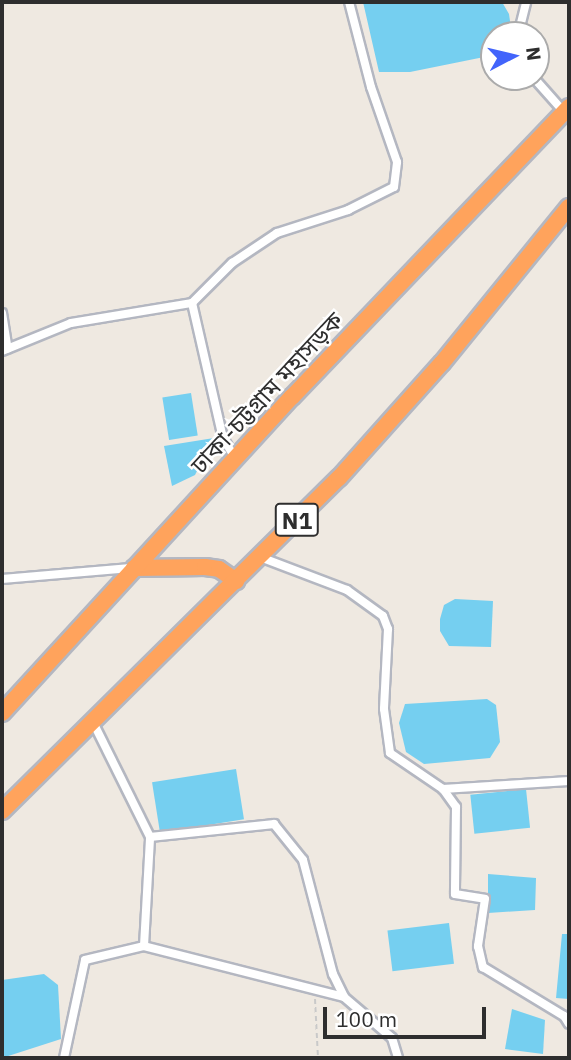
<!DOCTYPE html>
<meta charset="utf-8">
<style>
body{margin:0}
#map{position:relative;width:571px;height:1060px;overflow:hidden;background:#efe9e1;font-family:"IBM Plex Sans","Noto Sans Bengali",sans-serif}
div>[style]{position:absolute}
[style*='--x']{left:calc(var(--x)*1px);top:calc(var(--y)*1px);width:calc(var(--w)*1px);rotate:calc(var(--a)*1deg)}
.water>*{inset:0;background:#75cff0;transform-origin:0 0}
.path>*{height:2px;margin-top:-1px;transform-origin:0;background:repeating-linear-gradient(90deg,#c9c9c9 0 5px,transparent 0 8.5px)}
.roads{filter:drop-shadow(2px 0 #b4b7c1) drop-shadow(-2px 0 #b4b7c1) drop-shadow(0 2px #b4b7c1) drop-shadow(0 -2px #b4b7c1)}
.street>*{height:8px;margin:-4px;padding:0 4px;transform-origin:4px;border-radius:4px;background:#fff}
.highway>*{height:16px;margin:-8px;padding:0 8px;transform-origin:8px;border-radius:8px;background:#ffa35c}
span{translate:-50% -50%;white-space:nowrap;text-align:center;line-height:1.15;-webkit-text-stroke:5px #fff;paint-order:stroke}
.shield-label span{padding:2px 5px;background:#fff;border:2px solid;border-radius:5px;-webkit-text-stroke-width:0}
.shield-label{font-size:23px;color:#2e2e2e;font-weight:700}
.street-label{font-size:24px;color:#2e2e2e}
.frame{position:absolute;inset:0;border:4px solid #2e2e2e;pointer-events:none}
.north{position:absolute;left:480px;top:21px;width:70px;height:70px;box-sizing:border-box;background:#fff;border:2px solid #ababab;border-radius:50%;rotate:83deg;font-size:19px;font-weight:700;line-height:28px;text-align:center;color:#2e2e2e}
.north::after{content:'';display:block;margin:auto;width:24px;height:32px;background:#4264fb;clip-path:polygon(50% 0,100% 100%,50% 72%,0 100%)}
.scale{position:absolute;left:323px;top:1007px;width:163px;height:32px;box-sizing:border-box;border:4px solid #2e2e2e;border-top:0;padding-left:9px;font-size:21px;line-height:24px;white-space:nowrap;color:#2e2e2e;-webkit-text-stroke:5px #fff;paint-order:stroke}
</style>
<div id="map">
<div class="water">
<i style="clip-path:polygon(363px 2px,502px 2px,509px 14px,512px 35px,494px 35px,494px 55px,410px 72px,379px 72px)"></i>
<i style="left:191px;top:393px;width:43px;height:29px;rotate:81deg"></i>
<i style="clip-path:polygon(214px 438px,195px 475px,172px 486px,164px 446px)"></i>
<i style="clip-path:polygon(455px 599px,493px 601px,491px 647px,449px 646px,440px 631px,440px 619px,444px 605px)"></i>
<i style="clip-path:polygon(487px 699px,496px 705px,500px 742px,490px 758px,424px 764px,406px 752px,399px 723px,405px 704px)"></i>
<i style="left:236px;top:769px;width:51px;height:85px;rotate:81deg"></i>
<i style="left:526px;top:789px;width:39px;height:56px;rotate:84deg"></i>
<i style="clip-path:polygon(488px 874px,536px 878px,535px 910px,488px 913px)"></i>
<i style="left:449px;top:923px;width:41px;height:62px;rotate:83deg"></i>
<i style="clip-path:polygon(562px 934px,569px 934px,569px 999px,556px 998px)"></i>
<i style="clip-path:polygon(44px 974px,58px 985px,61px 1039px,2px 1058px,2px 980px)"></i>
<i style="clip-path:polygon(512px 1009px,545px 1020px,543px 1054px,505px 1049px)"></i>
</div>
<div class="path">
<i style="--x:315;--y:999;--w:59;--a:87.1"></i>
</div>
<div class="roads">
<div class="street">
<i style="--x:518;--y:35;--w:34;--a:-76"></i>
<i style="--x:533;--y:77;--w:47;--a:48.5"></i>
<i style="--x:192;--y:303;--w:139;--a:77.1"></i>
<i style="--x:223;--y:438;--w:23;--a:59"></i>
<i style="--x:2;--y:313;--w:36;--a:81"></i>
<i style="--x:2;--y:351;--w:74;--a:-22.1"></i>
<i style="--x:71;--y:323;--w:123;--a:-9.4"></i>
<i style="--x:192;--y:303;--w:57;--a:-45"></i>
<i style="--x:232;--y:263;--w:54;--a:-33.7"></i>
<i style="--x:277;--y:233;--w:75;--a:-17.9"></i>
<i style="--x:348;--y:210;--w:51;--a:-26.6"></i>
<i style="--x:394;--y:187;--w:25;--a:-83"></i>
<i style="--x:397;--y:162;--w:79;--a:-109.1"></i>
<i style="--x:371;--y:87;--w:88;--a:-104.5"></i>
<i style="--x:260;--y:557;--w:93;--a:20.8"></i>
<i style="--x:347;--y:590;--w:44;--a:35.8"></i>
<i style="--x:383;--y:616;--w:14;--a:69"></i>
<i style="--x:388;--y:629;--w:80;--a:92.9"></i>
<i style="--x:384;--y:709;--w:44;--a:82.2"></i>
<i style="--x:390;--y:753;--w:64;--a:34.2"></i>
<i style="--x:443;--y:789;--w:22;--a:54"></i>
<i style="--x:456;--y:807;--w:87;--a:90.7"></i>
<i style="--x:455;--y:894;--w:30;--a:9"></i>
<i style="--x:485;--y:899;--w:48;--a:98.5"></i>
<i style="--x:478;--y:946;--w:22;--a:77"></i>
<i style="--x:483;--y:967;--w:95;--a:31.2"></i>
<i style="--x:564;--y:1016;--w:9;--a:58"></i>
<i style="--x:2;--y:579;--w:129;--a:-4.9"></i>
<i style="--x:93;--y:722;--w:128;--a:63.6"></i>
<i style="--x:150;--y:837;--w:125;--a:-6"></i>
<i style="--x:274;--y:824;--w:46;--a:51.1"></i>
<i style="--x:303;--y:860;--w:118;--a:75.3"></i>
<i style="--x:333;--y:974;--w:25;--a:64"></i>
<i style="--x:344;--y:997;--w:63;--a:40.5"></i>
<i style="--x:392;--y:1038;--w:21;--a:73"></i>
<i style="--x:443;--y:789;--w:126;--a:-3.6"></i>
<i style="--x:144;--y:946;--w:206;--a:14.3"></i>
<i style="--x:64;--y:1058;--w:100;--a:-77.9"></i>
<i style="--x:85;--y:960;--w:61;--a:-13.3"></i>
<i style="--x:144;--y:946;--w:109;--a:-86.8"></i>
</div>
<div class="highway">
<i style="--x:134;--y:568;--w:71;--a:-0.8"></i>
<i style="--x:205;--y:567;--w:14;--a:8"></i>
<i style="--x:219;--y:569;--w:21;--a:35"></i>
<i style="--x:2;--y:713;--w:429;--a:-47.5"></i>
<i style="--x:292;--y:397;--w:401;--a:-46.3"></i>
<i style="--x:2;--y:811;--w:474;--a:-44.7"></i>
<i style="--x:339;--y:478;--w:154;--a:-48.2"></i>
<i style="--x:442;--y:363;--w:201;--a:-50.9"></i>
</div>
</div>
<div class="shield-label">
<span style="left:297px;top:520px">N1</span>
</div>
<div class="street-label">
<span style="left:267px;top:393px;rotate:-47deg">ঢাকা-চট্টগ্রাম মহাসড়ক</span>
</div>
<div class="frame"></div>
<div class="north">N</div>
<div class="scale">100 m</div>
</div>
